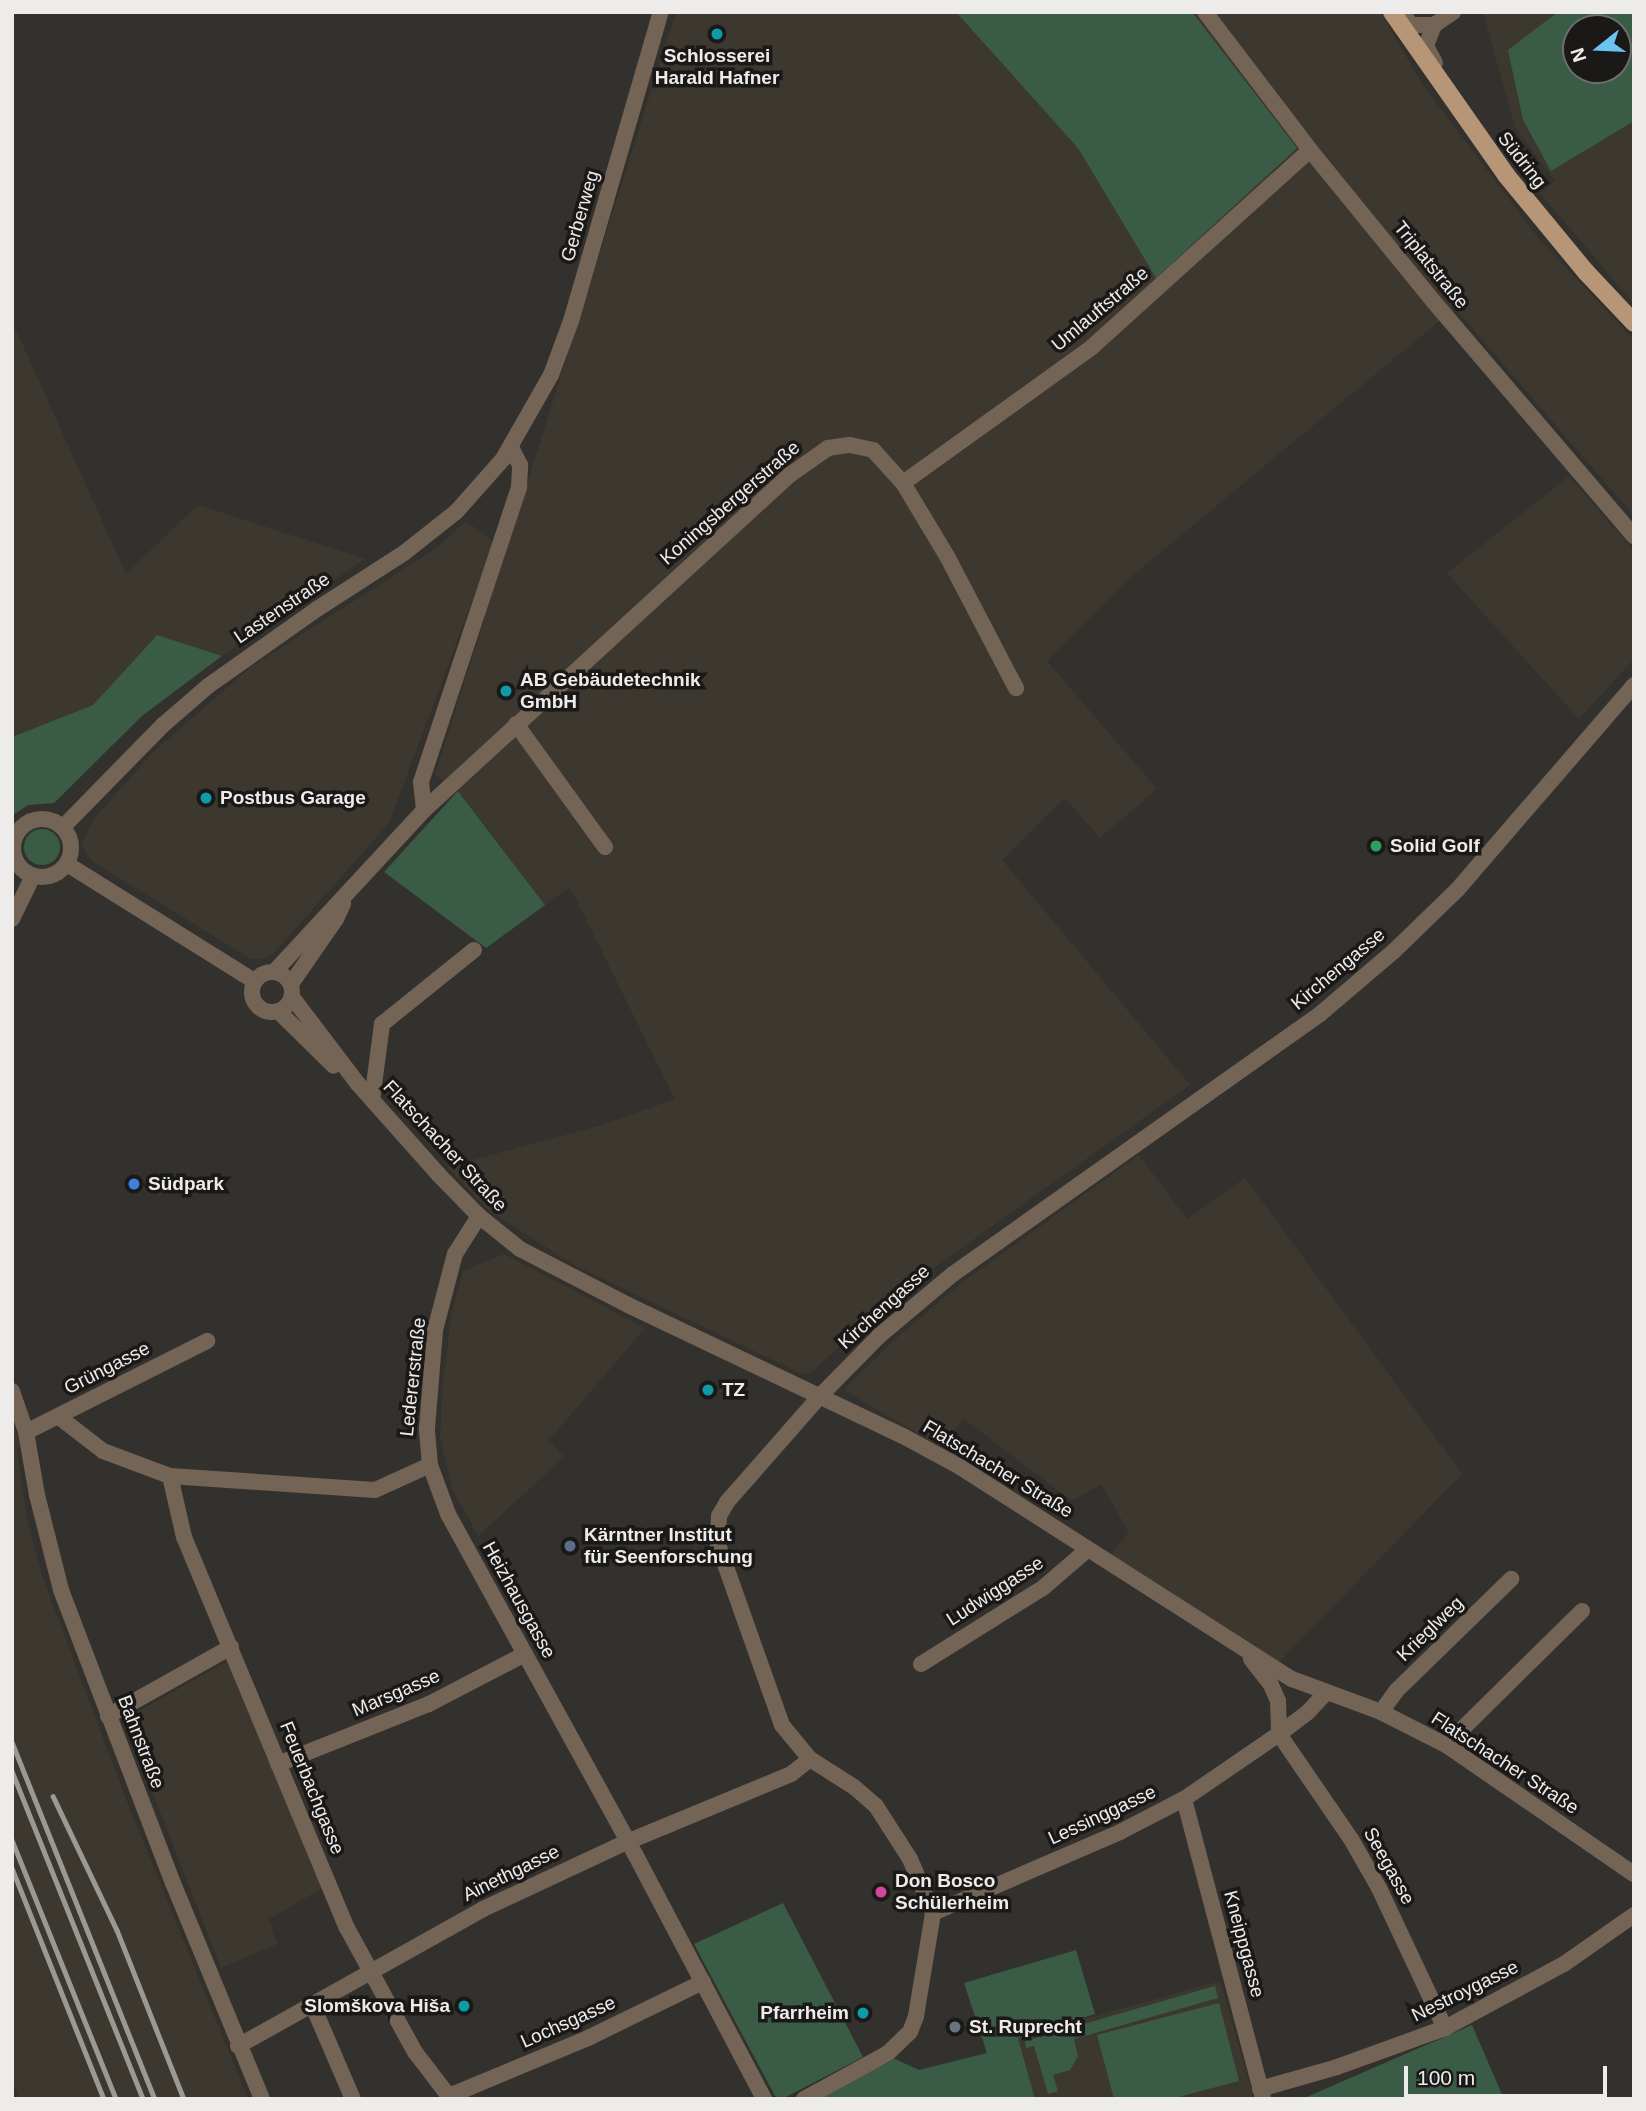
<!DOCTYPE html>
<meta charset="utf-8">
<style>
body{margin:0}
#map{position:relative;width:1646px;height:2111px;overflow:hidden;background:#33312e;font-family:Helvetica,sans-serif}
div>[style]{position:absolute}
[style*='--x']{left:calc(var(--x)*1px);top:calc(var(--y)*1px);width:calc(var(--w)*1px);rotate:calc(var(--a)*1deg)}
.built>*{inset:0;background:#3d382f}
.green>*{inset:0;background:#3a5b46}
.round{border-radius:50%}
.minor>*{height:16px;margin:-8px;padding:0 8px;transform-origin:8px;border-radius:8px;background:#746456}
.minor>.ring{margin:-8px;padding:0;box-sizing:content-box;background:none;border:16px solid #746456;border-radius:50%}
.major>*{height:18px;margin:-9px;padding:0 9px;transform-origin:9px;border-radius:9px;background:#b69677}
.rail>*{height:4.5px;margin:-2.25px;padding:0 2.25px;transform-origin:2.25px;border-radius:2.25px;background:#9a9996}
.dots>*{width:19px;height:19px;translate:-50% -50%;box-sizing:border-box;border:4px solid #1a1918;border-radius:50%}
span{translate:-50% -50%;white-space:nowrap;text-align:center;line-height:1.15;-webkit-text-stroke:7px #1a1918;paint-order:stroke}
.poi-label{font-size:19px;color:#edecea;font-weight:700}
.left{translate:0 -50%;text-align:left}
.right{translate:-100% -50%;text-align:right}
.street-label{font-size:19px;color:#edecea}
.frame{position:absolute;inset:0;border:14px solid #edecea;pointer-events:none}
.north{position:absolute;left:1562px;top:14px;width:70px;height:70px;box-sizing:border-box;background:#1a1918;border:2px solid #6e6d6c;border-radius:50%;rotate:252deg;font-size:19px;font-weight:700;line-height:28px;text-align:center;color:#edecea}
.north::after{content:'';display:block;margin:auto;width:24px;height:32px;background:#6cc3f2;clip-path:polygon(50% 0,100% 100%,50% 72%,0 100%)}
.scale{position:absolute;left:1404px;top:2066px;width:203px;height:32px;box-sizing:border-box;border:4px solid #edecea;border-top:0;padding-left:9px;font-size:21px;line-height:24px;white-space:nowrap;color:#edecea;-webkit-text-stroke:5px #1a1918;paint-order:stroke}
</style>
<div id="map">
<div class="built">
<i style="clip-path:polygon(676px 12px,1380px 12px,1423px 85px,1538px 238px,1634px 340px,1634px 516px,1455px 308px,1132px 576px,1047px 661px,1157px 789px,1100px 838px,1065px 798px,1002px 860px,1190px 1085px,897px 1294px,812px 1372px,802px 1374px,572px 1264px,486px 1208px,447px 1167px,605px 1124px,675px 1099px,570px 887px,545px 905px,459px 791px,435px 775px)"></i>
<i style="clip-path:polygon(evenodd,1483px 12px,1634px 12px,1634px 304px,1540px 193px,1555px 181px,1515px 127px,1483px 12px,1576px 28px,1618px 28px,1618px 70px,1576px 70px,1576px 28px)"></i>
<i style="clip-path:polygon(16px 330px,126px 574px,198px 505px,365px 559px,222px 656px,156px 635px,93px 705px,12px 737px,12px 331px)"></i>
<i style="clip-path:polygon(1569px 476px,1634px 551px,1634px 659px,1579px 719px,1447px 573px)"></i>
<i style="clip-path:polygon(466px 521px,494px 542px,389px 823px,272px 955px,262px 959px,251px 959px,92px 861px,81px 845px,94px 819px,152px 753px,251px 667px,435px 549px)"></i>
<i style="clip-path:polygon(1139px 1155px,1187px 1219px,1245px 1178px,1462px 1474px,1279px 1662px,1111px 1555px,1129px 1532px,1101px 1484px,1072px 1501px,964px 1419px,941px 1447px,844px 1390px,892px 1342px,960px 1284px)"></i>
<i style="clip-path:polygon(504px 1254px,645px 1328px,549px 1440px,564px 1457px,478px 1536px,452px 1488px,440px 1438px,442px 1391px,452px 1311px,463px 1271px)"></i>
<i style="clip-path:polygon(12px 1418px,21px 1446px,17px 1448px,27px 1518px,42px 1576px,127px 1802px,248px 2099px,19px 2099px,12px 2080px)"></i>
<i style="clip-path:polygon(230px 1660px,324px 1887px,269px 1919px,277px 1944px,221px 1968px,124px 1719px)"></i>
<i style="clip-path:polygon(1220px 1981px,1254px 2099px,1035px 2099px,1018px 2038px)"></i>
</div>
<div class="green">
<i style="clip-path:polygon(956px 12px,1192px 12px,1297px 148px,1156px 278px,1078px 148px)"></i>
<i style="clip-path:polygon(evenodd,1558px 12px,1634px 12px,1634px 121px,1551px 171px,1523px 120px,1508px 50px,1558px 12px,1618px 28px,1618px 70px,1576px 70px,1576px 28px,1618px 28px)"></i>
<i style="clip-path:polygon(157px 635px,222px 656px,142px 716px,54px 803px,28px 805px,12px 816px,12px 737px,93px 705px)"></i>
<i style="clip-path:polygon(458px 791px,545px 905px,486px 948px,384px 872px)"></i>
<i class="round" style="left:24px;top:829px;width:36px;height:36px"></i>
<i style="clip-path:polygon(783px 1903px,863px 2057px,782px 2099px,775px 2096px,694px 1944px)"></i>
<i style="clip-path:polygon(1076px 1950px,1095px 2014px,1018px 2038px,1035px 2099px,817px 2099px,895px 2059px,919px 2070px,987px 2053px,964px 1983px)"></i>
<i style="clip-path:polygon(1215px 1986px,1218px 1998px,1074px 2039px,1078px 2056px,1070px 2070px,1053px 2075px,1058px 2091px,1048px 2094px,1034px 2046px,1026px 2048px,1025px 2041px)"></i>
<i style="clip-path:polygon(1219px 2003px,1239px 2081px,1171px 2099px,1114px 2099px,1097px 2035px)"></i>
<i style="clip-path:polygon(1472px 2025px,1504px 2099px,1302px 2099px)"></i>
</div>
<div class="minor">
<i style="--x:1205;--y:12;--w:173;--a:52.7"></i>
<i style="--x:1310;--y:150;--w:196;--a:50.8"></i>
<i style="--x:1434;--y:302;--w:308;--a:49.5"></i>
<i style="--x:1402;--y:12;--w:16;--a:55"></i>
<i style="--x:1411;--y:25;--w:23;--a:0"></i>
<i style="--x:1435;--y:63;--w:19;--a:-118"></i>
<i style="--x:1426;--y:46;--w:22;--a:-69"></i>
<i style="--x:1434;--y:25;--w:23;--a:-34"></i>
<i style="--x:903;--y:483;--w:233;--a:-35.7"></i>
<i style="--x:1092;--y:347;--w:294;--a:-42.1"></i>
<i style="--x:516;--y:724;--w:152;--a:54.1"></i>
<i style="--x:424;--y:810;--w:28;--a:-96"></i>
<i style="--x:421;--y:782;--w:311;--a:-71.6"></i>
<i style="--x:519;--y:487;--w:22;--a:-87"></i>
<i style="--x:520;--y:465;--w:20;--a:-117"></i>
<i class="ring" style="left:13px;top:819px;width:42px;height:42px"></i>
<i style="--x:63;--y:827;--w:143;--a:-45.6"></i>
<i style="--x:163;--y:725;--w:60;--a:-40.9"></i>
<i style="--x:208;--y:686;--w:133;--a:-35.2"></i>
<i style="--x:317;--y:609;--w:103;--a:-32.8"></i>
<i style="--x:404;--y:553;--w:66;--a:-38.3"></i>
<i style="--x:456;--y:512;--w:71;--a:-48.4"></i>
<i style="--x:503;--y:459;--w:97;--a:-60.3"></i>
<i style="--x:551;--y:375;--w:58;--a:-69.7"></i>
<i style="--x:571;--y:321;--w:322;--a:-73.8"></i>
<i style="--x:67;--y:864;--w:221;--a:32"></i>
<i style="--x:12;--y:919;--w:48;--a:-64"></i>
<i style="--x:275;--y:971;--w:219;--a:-47.2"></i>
<i style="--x:424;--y:810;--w:498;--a:-42.5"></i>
<i style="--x:791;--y:474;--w:45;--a:-35.1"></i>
<i style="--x:828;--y:448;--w:22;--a:-8"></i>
<i style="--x:850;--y:445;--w:24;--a:12"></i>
<i style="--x:873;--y:450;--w:45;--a:47.7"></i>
<i style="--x:903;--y:483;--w:87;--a:59"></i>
<i style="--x:948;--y:558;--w:147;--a:62.4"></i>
<i class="ring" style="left:252px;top:972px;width:24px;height:24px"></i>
<i style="--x:291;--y:984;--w:79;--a:-55.3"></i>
<i style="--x:336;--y:919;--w:17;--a:-65"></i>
<i style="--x:292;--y:997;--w:109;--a:52.8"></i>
<i style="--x:358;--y:1084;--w:122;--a:48.3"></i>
<i style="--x:439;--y:1175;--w:57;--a:45.7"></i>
<i style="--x:479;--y:1216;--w:53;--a:38.8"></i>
<i style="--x:520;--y:1249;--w:122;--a:27.4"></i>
<i style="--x:628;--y:1305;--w:305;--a:25.5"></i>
<i style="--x:903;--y:1436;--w:65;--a:28.5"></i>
<i style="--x:960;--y:1467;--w:394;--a:32.6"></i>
<i style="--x:1292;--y:1679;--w:95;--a:20.3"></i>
<i style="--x:1381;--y:1712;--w:73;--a:26.9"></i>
<i style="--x:1446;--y:1745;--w:228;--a:34.5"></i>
<i style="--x:278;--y:1011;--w:78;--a:44.5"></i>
<i style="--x:372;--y:1100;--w:77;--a:-82.5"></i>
<i style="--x:382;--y:1024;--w:118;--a:-38.8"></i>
<i style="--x:12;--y:1391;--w:43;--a:71.1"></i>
<i style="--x:26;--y:1432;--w:64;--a:80.1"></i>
<i style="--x:37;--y:1495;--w:98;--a:75.8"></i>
<i style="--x:61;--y:1590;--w:314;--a:69.1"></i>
<i style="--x:173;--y:1883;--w:234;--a:67.6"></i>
<i style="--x:59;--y:1417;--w:56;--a:37.7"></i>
<i style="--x:103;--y:1451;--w:72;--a:20.5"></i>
<i style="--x:170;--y:1476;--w:205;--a:3.9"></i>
<i style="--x:375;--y:1490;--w:60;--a:-24.4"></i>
<i style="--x:430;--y:1465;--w:52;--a:69.8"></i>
<i style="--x:448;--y:1514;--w:388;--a:61.2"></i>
<i style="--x:635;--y:1854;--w:277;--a:62.2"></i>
<i style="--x:26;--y:1432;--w:203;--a:-26.7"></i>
<i style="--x:430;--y:1465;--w:37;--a:-95"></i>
<i style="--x:427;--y:1428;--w:98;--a:-85.3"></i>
<i style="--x:435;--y:1330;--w:79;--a:-75.3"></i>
<i style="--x:455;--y:1254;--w:45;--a:-57.7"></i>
<i style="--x:170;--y:1476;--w:63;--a:77.1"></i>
<i style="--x:184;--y:1537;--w:424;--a:67.4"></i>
<i style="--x:347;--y:1928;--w:141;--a:61.3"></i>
<i style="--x:415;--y:2052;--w:59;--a:52.5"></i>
<i style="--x:1251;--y:1659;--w:33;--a:52"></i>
<i style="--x:1271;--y:1685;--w:17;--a:66"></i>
<i style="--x:1278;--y:1701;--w:33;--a:88"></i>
<i style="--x:1279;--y:1734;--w:127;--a:55.6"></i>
<i style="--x:1351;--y:1839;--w:56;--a:60.3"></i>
<i style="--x:1379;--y:1888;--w:155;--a:64.8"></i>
<i style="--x:921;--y:1664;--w:145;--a:-32"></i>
<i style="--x:1044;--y:1587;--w:58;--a:-40.8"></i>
<i style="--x:1381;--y:1712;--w:26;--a:-54"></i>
<i style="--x:1396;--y:1691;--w:161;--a:-44.2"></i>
<i style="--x:108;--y:1716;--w:141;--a:-29.3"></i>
<i style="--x:1446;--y:1745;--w:191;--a:-44.6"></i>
<i style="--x:278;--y:1764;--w:162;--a:-21.7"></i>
<i style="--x:429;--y:1704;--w:108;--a:-27.5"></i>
<i style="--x:1184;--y:1799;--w:309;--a:75.2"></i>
<i style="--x:933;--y:1913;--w:204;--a:-23.4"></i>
<i style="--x:1120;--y:1832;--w:72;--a:-27.3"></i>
<i style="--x:1184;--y:1799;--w:115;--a:-34.4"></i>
<i style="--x:1279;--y:1734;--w:36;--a:-37"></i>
<i style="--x:1308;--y:1712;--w:26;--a:-47"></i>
<i style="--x:312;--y:2004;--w:103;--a:66.7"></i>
<i style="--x:238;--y:2046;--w:281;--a:-29.2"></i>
<i style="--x:483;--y:1909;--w:159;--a:-25"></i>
<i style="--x:627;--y:1842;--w:178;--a:-22.5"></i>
<i style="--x:791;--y:1774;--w:24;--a:-38"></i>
<i style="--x:1260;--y:2089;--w:80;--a:-15.9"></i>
<i style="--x:1337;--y:2067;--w:115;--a:-19.9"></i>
<i style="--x:1445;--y:2028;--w:135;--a:-28.3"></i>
<i style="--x:1564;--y:1964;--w:85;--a:-35"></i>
<i style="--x:449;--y:2096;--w:151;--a:-22.6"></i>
<i style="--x:588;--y:2038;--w:128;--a:-26"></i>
<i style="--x:804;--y:2099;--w:96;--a:-28.7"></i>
<i style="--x:888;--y:2053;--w:30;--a:-44"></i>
<i style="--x:910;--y:2032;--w:17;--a:-69"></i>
<i style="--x:916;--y:2016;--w:104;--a:-80.6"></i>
<i style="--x:933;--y:1913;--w:59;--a:-113.1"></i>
<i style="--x:910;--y:1859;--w:63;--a:-122.7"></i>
<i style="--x:876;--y:1806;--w:29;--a:-139"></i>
<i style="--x:854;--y:1787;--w:52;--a:-147.5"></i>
<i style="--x:810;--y:1759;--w:44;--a:-129.5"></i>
<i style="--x:782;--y:1725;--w:192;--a:-109.5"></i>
<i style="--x:718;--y:1544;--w:28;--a:-88"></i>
<i style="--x:719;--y:1516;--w:16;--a:-60"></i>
<i style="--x:727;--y:1502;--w:142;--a:-48.7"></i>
<i style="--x:821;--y:1395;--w:83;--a:-45.5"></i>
<i style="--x:879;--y:1336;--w:97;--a:-40"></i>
<i style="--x:953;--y:1274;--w:450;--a:-35.3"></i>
<i style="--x:1320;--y:1014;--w:97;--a:-40.4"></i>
<i style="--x:1394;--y:951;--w:88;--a:-44.1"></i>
<i style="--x:1457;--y:890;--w:271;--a:-49.2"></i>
</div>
<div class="major">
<i style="--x:1392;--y:12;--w:199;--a:55"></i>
<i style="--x:1506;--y:175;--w:126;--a:50.5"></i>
<i style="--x:1586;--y:272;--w:70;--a:46.7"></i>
</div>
<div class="rail">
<i style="--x:12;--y:1742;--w:385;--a:68.2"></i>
<i style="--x:12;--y:1771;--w:353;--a:68.2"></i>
<i style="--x:53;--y:1796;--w:148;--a:64.5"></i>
<i style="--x:117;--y:1930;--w:182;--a:68.4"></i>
<i style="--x:12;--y:1840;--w:279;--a:68.1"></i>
<i style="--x:12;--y:1868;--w:249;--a:68.3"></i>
</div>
<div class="dots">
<i style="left:717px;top:34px;background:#0f9aa8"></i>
<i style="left:506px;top:691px;background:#0f9aa8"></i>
<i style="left:206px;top:798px;background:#0f9aa8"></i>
<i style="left:1376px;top:846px;background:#2e9e5b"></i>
<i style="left:134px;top:1184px;background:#3f7fe0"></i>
<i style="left:708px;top:1390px;background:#0f9aa8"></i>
<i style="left:570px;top:1546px;background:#5c6f8a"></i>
<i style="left:881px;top:1892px;background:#d1479c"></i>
<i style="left:464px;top:2006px;background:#0f9aa8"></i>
<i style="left:863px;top:2013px;background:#0f9aa8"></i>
<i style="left:955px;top:2027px;background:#6b7280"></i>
</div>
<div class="poi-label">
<span style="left:717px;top:67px">Schlosserei<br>Harald Hafner</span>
<span class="left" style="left:520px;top:691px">AB Gebäudetechnik<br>GmbH</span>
<span class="left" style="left:220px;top:798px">Postbus Garage</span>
<span class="left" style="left:1390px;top:846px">Solid Golf</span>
<span class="left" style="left:148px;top:1184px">Südpark</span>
<span class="left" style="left:722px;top:1390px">TZ</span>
<span class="left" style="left:584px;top:1546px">Kärntner Institut<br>für Seenforschung</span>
<span class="left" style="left:895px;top:1892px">Don Bosco<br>Schülerheim</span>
<span class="right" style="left:450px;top:2006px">Slomškova Hiša</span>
<span class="right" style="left:849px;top:2013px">Pfarrheim</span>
<span class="left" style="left:969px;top:2027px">St. Ruprecht</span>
</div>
<div class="street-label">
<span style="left:1522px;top:160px;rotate:52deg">Südring</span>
<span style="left:580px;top:216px;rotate:-74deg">Gerberweg</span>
<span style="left:1431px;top:265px;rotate:51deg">Triplatstraße</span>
<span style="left:1100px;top:309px;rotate:-40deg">Umlauftstraße</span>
<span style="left:730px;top:503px;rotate:-41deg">Koningsbergerstraße</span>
<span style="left:282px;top:608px;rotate:-34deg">Lastenstraße</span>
<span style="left:1338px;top:969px;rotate:-40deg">Kirchengasse</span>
<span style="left:445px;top:1146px;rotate:47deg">Flatschacher Straße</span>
<span style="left:884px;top:1307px;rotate:-42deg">Kirchengasse</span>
<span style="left:107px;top:1368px;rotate:-27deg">Grüngasse</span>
<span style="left:413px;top:1377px;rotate:-84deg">Ledererstraße</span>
<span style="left:998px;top:1469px;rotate:31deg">Flatschacher Straße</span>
<span style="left:995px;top:1591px;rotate:-33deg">Ludwiggasse</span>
<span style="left:519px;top:1600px;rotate:61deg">Heizhausgasse</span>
<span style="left:1430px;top:1629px;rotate:-44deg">Krieglweg</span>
<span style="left:396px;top:1693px;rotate:-23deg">Marsgasse</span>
<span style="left:141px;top:1742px;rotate:69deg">Bahnstraße</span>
<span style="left:1505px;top:1763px;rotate:33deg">Flatschacher Straße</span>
<span style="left:312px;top:1788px;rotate:68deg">Feuerbachgasse</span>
<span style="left:1102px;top:1815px;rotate:-25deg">Lessinggasse</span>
<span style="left:1389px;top:1866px;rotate:61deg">Seegasse</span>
<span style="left:511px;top:1873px;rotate:-26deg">Ainethgasse</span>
<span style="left:1244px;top:1944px;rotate:75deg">Kneippgasse</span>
<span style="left:1465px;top:1991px;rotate:-26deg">Nestroygasse</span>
<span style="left:568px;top:2022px;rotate:-24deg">Lochsgasse</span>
</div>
<div class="frame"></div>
<div class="north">N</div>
<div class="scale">100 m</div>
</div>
